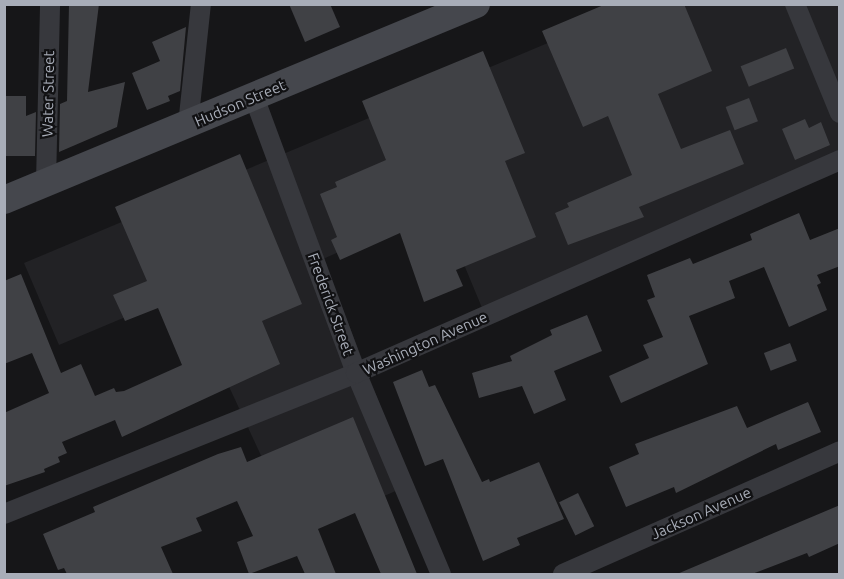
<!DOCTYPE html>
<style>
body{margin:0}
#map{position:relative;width:844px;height:579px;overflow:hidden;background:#161618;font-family:Ubuntu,sans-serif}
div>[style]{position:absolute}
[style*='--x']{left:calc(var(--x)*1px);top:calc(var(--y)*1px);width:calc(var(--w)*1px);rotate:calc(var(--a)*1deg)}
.built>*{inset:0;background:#222225}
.building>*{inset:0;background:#404145;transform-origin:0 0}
.street>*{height:20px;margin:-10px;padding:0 10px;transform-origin:10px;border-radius:10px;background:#37383d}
.secondary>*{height:28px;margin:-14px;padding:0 14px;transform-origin:14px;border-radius:14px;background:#45474d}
span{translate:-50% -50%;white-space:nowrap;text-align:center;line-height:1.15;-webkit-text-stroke:4.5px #111113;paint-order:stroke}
.street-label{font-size:15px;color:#a8adb8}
.frame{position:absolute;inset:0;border:6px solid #a8adb8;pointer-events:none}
</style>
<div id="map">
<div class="built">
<i style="clip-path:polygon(638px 5px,839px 5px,839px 165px,485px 315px,440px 207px,323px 259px,411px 484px,298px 535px,185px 292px,59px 345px,24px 263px)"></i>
</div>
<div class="building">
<i style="clip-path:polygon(69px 4px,99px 4px,88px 92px,125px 82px,117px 127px,59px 152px,60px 104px,67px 101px)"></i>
<i style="clip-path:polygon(289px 4px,330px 4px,340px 27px,305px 42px)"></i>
<i style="clip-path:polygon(606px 4px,684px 4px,712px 71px,658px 94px,681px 149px,730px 130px,744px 164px,639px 207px,644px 217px,568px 245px,555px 213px,569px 207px,567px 203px,632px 175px,608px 116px,583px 127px,542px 31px)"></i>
<i style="clip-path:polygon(186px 27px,180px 91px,168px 96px,170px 101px,147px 110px,132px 73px,160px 61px,152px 42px)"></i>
<i style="left:786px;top:48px;width:22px;height:49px;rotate:68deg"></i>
<i style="clip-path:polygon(483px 51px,525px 153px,505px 161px,536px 237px,456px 270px,463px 286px,424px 302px,400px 233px,340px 260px,331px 240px,337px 237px,320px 194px,337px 187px,335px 182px,386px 160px,362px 101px)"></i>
<i style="clip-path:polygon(4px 96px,26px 96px,26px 116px,36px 112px,35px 156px,4px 156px)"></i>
<i style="left:749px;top:98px;width:25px;height:25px;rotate:69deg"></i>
<i style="clip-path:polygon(805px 119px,809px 128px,821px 122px,830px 145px,795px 160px,782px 129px)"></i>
<i style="clip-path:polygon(240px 154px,302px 304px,262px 321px,280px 364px,122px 437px,115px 420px,62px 442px,67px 453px,58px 457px,60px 462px,44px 469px,45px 472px,4px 486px,4px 413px,49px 393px,32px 353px,4px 364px,4px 281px,21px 274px,61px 373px,81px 364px,95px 396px,114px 388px,116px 392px,124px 391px,182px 365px,158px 308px,125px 321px,113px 295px,147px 281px,115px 207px)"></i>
<i style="clip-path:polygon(799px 213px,810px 240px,840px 228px,840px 266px,817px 275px,821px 283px,817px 285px,827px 310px,789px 327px,764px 267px,729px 281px,735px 298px,689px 316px,708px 364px,621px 403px,609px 376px,649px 358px,643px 345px,663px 337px,647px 300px,655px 297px,647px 275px,690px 258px,693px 264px,752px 240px,750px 234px)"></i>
<i style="clip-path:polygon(587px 315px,602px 351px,554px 371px,566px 400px,534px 414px,522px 386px,479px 398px,472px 373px,512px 361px,510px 356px,552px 335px,550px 330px)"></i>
<i style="left:790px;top:343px;width:19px;height:28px;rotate:69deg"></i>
<i style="clip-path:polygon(422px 370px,429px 387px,435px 385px,482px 482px,489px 479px,490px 482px,539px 462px,564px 519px,517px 538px,520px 545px,483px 561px,443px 459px,425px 466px,393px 382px)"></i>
<i style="clip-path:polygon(808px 402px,821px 432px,778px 450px,776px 444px,676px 493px,674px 487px,626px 507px,609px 467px,639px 454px,635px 444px,737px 406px,747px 428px)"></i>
<i style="clip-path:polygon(353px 417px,417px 574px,381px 574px,355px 513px,318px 529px,336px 574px,305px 574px,297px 556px,249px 574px,237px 542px,253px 536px,237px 501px,196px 518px,202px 531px,161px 547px,173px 574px,67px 574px,64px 568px,58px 570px,43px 534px,95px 512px,93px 507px,218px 454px,241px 447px,247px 462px)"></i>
<i style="left:578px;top:493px;width:37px;height:21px;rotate:64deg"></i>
<i style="clip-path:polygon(840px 505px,840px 543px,809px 557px,807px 553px,752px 574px,677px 574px)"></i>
</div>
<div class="street">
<i style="--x:795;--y:4;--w:118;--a:67.6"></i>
<i style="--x:254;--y:97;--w:294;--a:69.7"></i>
<i style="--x:356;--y:373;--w:218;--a:67.1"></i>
<i style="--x:188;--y:125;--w:122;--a:-83.9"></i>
<i style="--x:46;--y:183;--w:179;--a:-88.7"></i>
<i style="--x:4;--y:514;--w:379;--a:-21.8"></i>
<i style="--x:356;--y:373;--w:529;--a:-23.75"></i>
<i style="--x:563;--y:574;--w:303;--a:-23.9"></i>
</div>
<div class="secondary">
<i style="--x:4;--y:200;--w:511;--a:-22.55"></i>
</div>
<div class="street-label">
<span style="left:48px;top:94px;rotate:-89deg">Water Street</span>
<span style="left:240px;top:103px;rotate:-23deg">Hudson Street</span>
<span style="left:331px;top:304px;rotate:70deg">Frederick Street</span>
<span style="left:425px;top:343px;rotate:-24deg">Washington Avenue</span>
<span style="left:701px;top:513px;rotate:-24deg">Jackson Avenue</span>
</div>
<div class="frame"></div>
</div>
